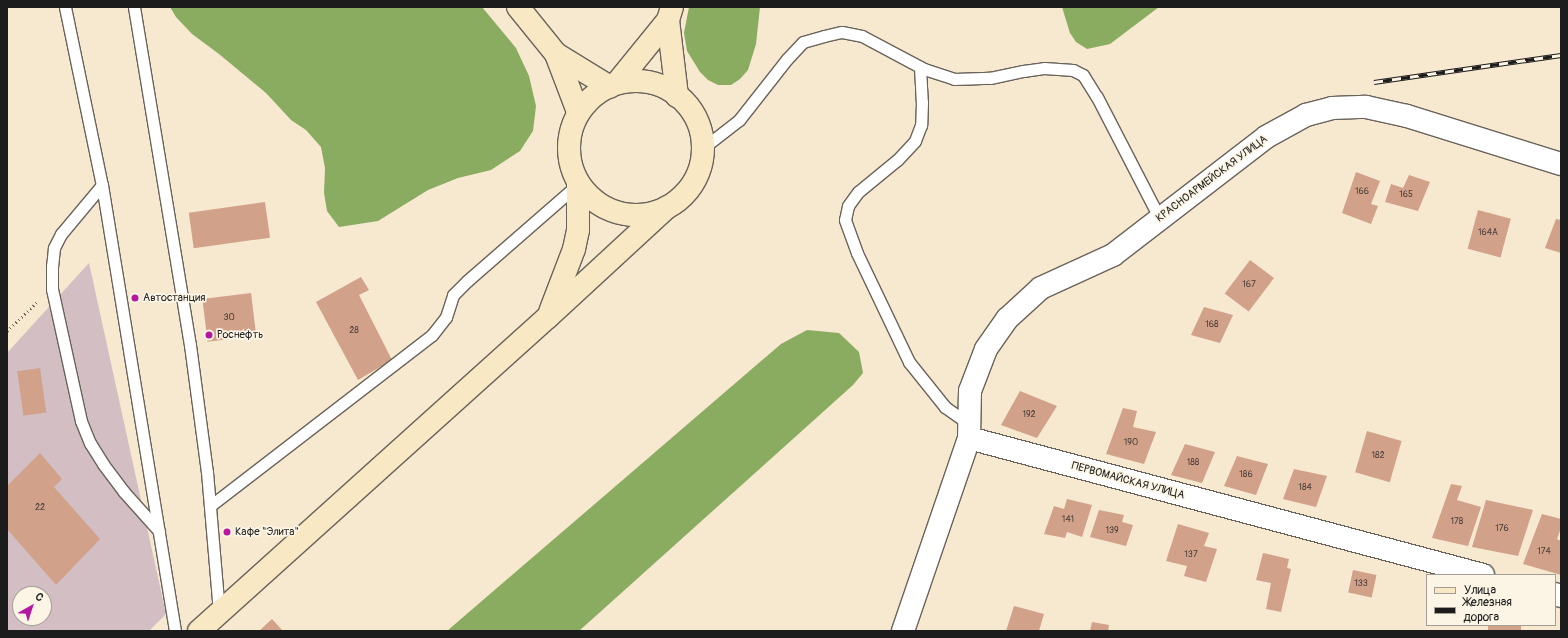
<!DOCTYPE html>
<meta charset="utf-8">
<style>
body{margin:0}
#map{position:relative;width:1568px;height:638px;overflow:hidden;background:#f7e8d0;font-family:Pangolin,sans-serif}
div>[style]{position:absolute}
[style*='--x']{left:calc(var(--x)*1px);top:calc(var(--y)*1px);width:calc(var(--w)*1px);rotate:calc(var(--a)*1deg)}
.industrial>*{inset:0;background:#d2bec3}
.forest>*{inset:0;background:#8aac61}
.building>*{inset:0;background:#d2a18a;transform-origin:0 0}
.path>*{height:2.5px;margin-top:-1.25px;transform-origin:0;background:repeating-linear-gradient(90deg,#69635b 0 1px,transparent 0 4px)}
.roads{filter:drop-shadow(1px 0 #69635b) drop-shadow(-1px 0 #69635b) drop-shadow(0 1px #69635b) drop-shadow(0 -1px #69635b)}
.lane>*{height:11px;margin:-5.5px;padding:0 5.5px;transform-origin:5.5px;border-radius:5.5px;background:#fff}
.street>*{height:22px;margin:-11px;padding:0 11px;transform-origin:11px;border-radius:11px;background:#fff}
.secondary>*{height:22px;margin:-11px;padding:0 11px;transform-origin:11px;border-radius:11px;background:#f8e8c3}
.secondary>.ring{margin:-11px;padding:0;box-sizing:content-box;background:none;border:22px solid #f8e8c3;border-radius:50%}
.rail>*{height:4.5px;margin-top:-2.25px;transform-origin:0;background:repeating-linear-gradient(90deg,#fcf5e5 0 9px,#1c1c1c 0 18px);box-sizing:border-box;border-block:1px solid #1c1c1c}
.dots>*{width:11px;height:11px;translate:-50% -50%;box-sizing:border-box;border:2px solid #fcf5e5;border-radius:50%}
span{translate:-50% -50%;white-space:nowrap;text-align:center;line-height:1.15;-webkit-text-stroke:3.5px #fcf5e5;paint-order:stroke}
.number-label{font-size:9px;color:#4a3d38}
.number-label span{-webkit-text-stroke-width:0}
.street-label{font-size:11px;color:#1c1c1c}
.poi-label{font-size:11px;color:#1c1c1c}
.left{translate:0 -50%;text-align:left}
.frame{position:absolute;inset:0;border:8px solid #1c1c1c;pointer-events:none}
.legend{position:absolute;left:1426px;top:574px;width:130px;height:52px;box-sizing:border-box;background:#fcf5e5;border:1px solid #a29e95;margin:0;padding:5px 7px;list-style:none;font-size:12px;color:#1c1c1c}
.legend li{display:flex;align-items:center;gap:8px;height:20px}
.legend b{width:20px;border:1px solid #a29e95}
.north{position:absolute;left:12px;top:586px;width:40px;height:40px;box-sizing:border-box;background:#fcf5e5;border:1px solid #a29e95;border-radius:50%;rotate:39deg;font-size:11px;font-weight:700;line-height:16px;text-align:center;color:#1c1c1c}
.north::after{content:'';display:block;margin:auto;width:14px;height:18px;background:#b5179e;clip-path:polygon(50% 0,100% 100%,50% 72%,0 100%)}
</style>
<div id="map">
<div class="industrial">
<i style="clip-path:polygon(evenodd,89px 263px,166px 614px,149px 631px,7px 631px,7px 353px,89px 263px,20px 594px,44px 594px,44px 618px,20px 618px,20px 594px)"></i>
</div>
<div class="forest">
<i style="clip-path:polygon(170px 7px,482px 7px,516px 48px,529px 76px,536px 106px,533px 131px,520px 151px,491px 170px,458px 178px,428px 190px,378px 221px,339px 227px,327px 211px,324px 193px,325px 168px,321px 147px,306px 130px,291px 120px,266px 93px,219px 54px,192px 34px,176px 17px)"></i>
<i style="clip-path:polygon(689px 7px,760px 7px,756px 44px,748px 70px,740px 79px,731px 85px,718px 85px,708px 80px,700px 72px,687px 51px,684px 33px)"></i>
<i style="clip-path:polygon(1062px 7px,1159px 7px,1110px 44px,1087px 49px,1076px 42px,1070px 33px)"></i>
<i style="clip-path:polygon(807px 330px,839px 333px,859px 352px,863px 373px,853px 385px,579px 631px,447px 631px,781px 344px)"></i>
</div>
<div class="building">
<i style="clip-path:polygon(1356px 172px,1380px 181px,1371px 204px,1378px 206px,1371px 224px,1342px 213px)"></i>
<i style="clip-path:polygon(1409px 175px,1430px 182px,1418px 211px,1385px 202px,1391px 184px,1403px 188px)"></i>
<i style="left:265px;top:202px;width:36px;height:77px;rotate:82deg"></i>
<i style="left:1478px;top:210px;width:34px;height:40px;rotate:15deg"></i>
<i style="clip-path:polygon(1556px 219px,1561px 220px,1561px 253px,1545px 248px)"></i>
<i style="left:1250px;top:260px;width:30px;height:42px;rotate:37deg"></i>
<i style="clip-path:polygon(361px 277px,369px 290px,359px 295px,392px 360px,358px 380px,316px 302px)"></i>
<i style="left:251px;top:293px;width:43px;height:49px;rotate:83deg"></i>
<i style="clip-path:polygon(1204px 307px,1233px 315px,1220px 343px,1191px 335px)"></i>
<i style="left:40px;top:368px;width:45px;height:23px;rotate:82deg"></i>
<i style="clip-path:polygon(1020px 391px,1057px 406px,1037px 438px,1001px 425px)"></i>
<i style="clip-path:polygon(1123px 408px,1137px 411px,1133px 427px,1156px 432px,1144px 464px,1106px 454px)"></i>
<i style="left:1367px;top:431px;width:36px;height:43px;rotate:16deg"></i>
<i style="clip-path:polygon(1185px 444px,1215px 452px,1202px 483px,1171px 475px)"></i>
<i style="clip-path:polygon(40px 453px,62px 479px,54px 487px,100px 539px,56px 585px,7px 529px,7px 486px)"></i>
<i style="clip-path:polygon(1237px 456px,1268px 464px,1256px 495px,1224px 486px)"></i>
<i style="clip-path:polygon(1294px 469px,1327px 476px,1316px 507px,1283px 499px)"></i>
<i style="clip-path:polygon(1451px 484px,1462px 486px,1457px 500px,1481px 507px,1468px 546px,1432px 538px)"></i>
<i style="clip-path:polygon(1067px 499px,1092px 505px,1082px 537px,1067px 532px,1065px 538px,1044px 534px,1054px 506px,1064px 509px)"></i>
<i style="clip-path:polygon(1486px 500px,1533px 510px,1518px 556px,1472px 547px)"></i>
<i style="clip-path:polygon(1099px 510px,1124px 515px,1122px 522px,1133px 525px,1126px 546px,1090px 537px)"></i>
<i style="clip-path:polygon(1542px 514px,1561px 519px,1561px 528px,1557px 539px,1561px 541px,1561px 575px,1523px 564px)"></i>
<i style="clip-path:polygon(1178px 524px,1209px 533px,1204px 546px,1217px 549px,1206px 582px,1184px 576px,1187px 566px,1166px 561px)"></i>
<i style="clip-path:polygon(1263px 553px,1289px 559px,1287px 568px,1291px 569px,1281px 612px,1266px 609px,1271px 583px,1256px 580px)"></i>
<i style="left:1353px;top:570px;width:24px;height:23px;rotate:12deg"></i>
<i style="clip-path:polygon(1014px 606px,1044px 614px,1039px 631px,1006px 631px)"></i>
<i style="clip-path:polygon(272px 619px,283px 631px,259px 631px)"></i>
<i style="clip-path:polygon(1092px 622px,1109px 625px,1108px 631px,1090px 631px)"></i>
<i style="left:1488px;top:625px;width:33px;height:6px"></i>
</div>
<div class="path">
<i style="--x:7;--y:331;--w:42;--a:-44"></i>
</div>
<div class="roads">
<div class="lane">
<i style="--x:65;--y:7;--w:182;--a:78.3"></i>
<i style="--x:102;--y:185;--w:452;--a:80.7"></i>
<i style="--x:134;--y:7;--w:343;--a:80.6"></i>
<i style="--x:190;--y:345;--w:128;--a:82.4"></i>
<i style="--x:207;--y:472;--w:142;--a:85.1"></i>
<i style="--x:920;--y:67;--w:35;--a:87"></i>
<i style="--x:922;--y:102;--w:23;--a:92"></i>
<i style="--x:921;--y:125;--w:17;--a:111"></i>
<i style="--x:915;--y:141;--w:26;--a:133"></i>
<i style="--x:897;--y:160;--w:50;--a:140.6"></i>
<i style="--x:858;--y:192;--w:17;--a:126"></i>
<i style="--x:848;--y:206;--w:14;--a:102"></i>
<i style="--x:845;--y:220;--w:35;--a:70"></i>
<i style="--x:857;--y:253;--w:121;--a:64.5"></i>
<i style="--x:909;--y:362;--w:58;--a:51.3"></i>
<i style="--x:945;--y:407;--w:29;--a:35"></i>
<i style="--x:703;--y:148;--w:46;--a:-37.9"></i>
<i style="--x:739;--y:120;--w:78;--a:-51.8"></i>
<i style="--x:787;--y:59;--w:23;--a:-47"></i>
<i style="--x:803;--y:42;--w:22;--a:-16"></i>
<i style="--x:824;--y:36;--w:18;--a:-13"></i>
<i style="--x:842;--y:32;--w:20;--a:11"></i>
<i style="--x:862;--y:36;--w:70;--a:28"></i>
<i style="--x:924;--y:69;--w:32;--a:18"></i>
<i style="--x:954;--y:79;--w:36;--a:-2"></i>
<i style="--x:990;--y:78;--w:34;--a:-12"></i>
<i style="--x:1023;--y:71;--w:21;--a:-8"></i>
<i style="--x:1044;--y:68;--w:29;--a:4"></i>
<i style="--x:1073;--y:70;--w:11;--a:27"></i>
<i style="--x:1083;--y:75;--w:26;--a:58"></i>
<i style="--x:1097;--y:97;--w:137;--a:62.7"></i>
<i style="--x:102;--y:185;--w:64;--a:129.9"></i>
<i style="--x:61;--y:234;--w:16;--a:117"></i>
<i style="--x:54;--y:248;--w:18;--a:96"></i>
<i style="--x:52;--y:266;--w:23;--a:90"></i>
<i style="--x:52;--y:289;--w:135;--a:77.6"></i>
<i style="--x:81;--y:421;--w:24;--a:68"></i>
<i style="--x:90;--y:443;--w:25;--a:58"></i>
<i style="--x:103;--y:464;--w:35;--a:53"></i>
<i style="--x:124;--y:492;--w:52;--a:48.1"></i>
<i style="--x:210;--y:506;--w:280;--a:-37.6"></i>
<i style="--x:432;--y:335;--w:23;--a:-52"></i>
<i style="--x:446;--y:317;--w:23;--a:-72"></i>
<i style="--x:453;--y:295;--w:20;--a:-45"></i>
<i style="--x:467;--y:281;--w:147;--a:-41.1"></i>
</div>
<div class="street">
<i style="--x:969;--y:438;--w:47;--a:-88.8"></i>
<i style="--x:970;--y:391;--w:45;--a:-69.1"></i>
<i style="--x:986;--y:349;--w:37;--a:-55"></i>
<i style="--x:1007;--y:319;--w:46;--a:-42.4"></i>
<i style="--x:1041;--y:288;--w:79;--a:-24.6"></i>
<i style="--x:1113;--y:255;--w:193;--a:-37.6"></i>
<i style="--x:1266;--y:137;--w:46;--a:-28.8"></i>
<i style="--x:1306;--y:115;--w:27;--a:-15"></i>
<i style="--x:1332;--y:108;--w:34;--a:-2"></i>
<i style="--x:1366;--y:107;--w:42;--a:12.4"></i>
<i style="--x:1407;--y:116;--w:161;--a:17.3"></i>
<i style="--x:1555;--y:594;--w:6;--a:18"></i>
<i style="--x:903;--y:631;--w:204;--a:-71.1"></i>
<i style="--x:969;--y:438;--w:532;--a:14.92"></i>
</div>
<div class="secondary">
<i style="--x:518;--y:7;--w:60;--a:51"></i>
<i style="--x:556;--y:54;--w:62;--a:69.2"></i>
<i style="--x:672;--y:7;--w:14;--a:107"></i>
<i style="--x:668;--y:20;--w:77;--a:83.2"></i>
<i style="--x:556;--y:54;--w:63;--a:31.4"></i>
<i class="ring" style="left:569px;top:81px;width:112px;height:112px"></i>
<i style="--x:617;--y:83;--w:81;--a:-51"></i>
<i style="--x:550;--y:312;--w:67;--a:-69.1"></i>
<i style="--x:574;--y:249;--w:19;--a:-78"></i>
<i style="--x:578;--y:230;--w:47;--a:-90"></i>
<i style="--x:199;--y:631;--w:469;--a:-42"></i>
<i style="--x:548;--y:317;--w:161;--a:-42.7"></i>
</div>
</div>
<div class="rail">
<i style="--x:1374;--y:82;--w:189;--a:-8.2"></i>
</div>
<div class="dots">
<i style="left:135px;top:298px;background:#b5179e"></i>
<i style="left:209px;top:335px;background:#b5179e"></i>
<i style="left:227px;top:532px;background:#b5179e"></i>
</div>
<div class="number-label">
<span style="left:1362px;top:192px">166</span>
<span style="left:1406px;top:195px">165</span>
<span style="left:1488px;top:233px">164А</span>
<span style="left:1249px;top:285px">167</span>
<span style="left:229px;top:318px">30</span>
<span style="left:1212px;top:325px">168</span>
<span style="left:354px;top:331px">28</span>
<span style="left:1029px;top:415px">192</span>
<span style="left:1131px;top:443px">190</span>
<span style="left:1378px;top:456px">182</span>
<span style="left:1193px;top:463px">188</span>
<span style="left:1246px;top:475px">186</span>
<span style="left:1305px;top:488px">184</span>
<span style="left:40px;top:508px">22</span>
<span style="left:1068px;top:520px">141</span>
<span style="left:1457px;top:522px">178</span>
<span style="left:1502px;top:529px">176</span>
<span style="left:1112px;top:531px">139</span>
<span style="left:1544px;top:552px">174</span>
<span style="left:1191px;top:555px">137</span>
<span style="left:1361px;top:584px">133</span>
</div>
<div class="street-label">
<span style="left:1212px;top:179px;rotate:-37deg">КРАСНОАРМЕЙСКАЯ УЛИЦА</span>
<span style="left:1128px;top:481px;rotate:15deg">ПЕРВОМАЙСКАЯ УЛИЦА</span>
</div>
<div class="poi-label">
<span class="left" style="left:143px;top:298px">Автостанция</span>
<span class="left" style="left:217px;top:335px">Роснефть</span>
<span class="left" style="left:235px;top:532px">Кафе "Элита"</span>
</div>
<div class="frame"></div>
<ul class="legend">
<li><b style="height:5px;background:#f8e8c3"></b>Улица</li>
<li><b style="height:5px;background:#1c1c1c"></b>Железная дорога</li>
</ul>
<div class="north">С</div>
</div>
